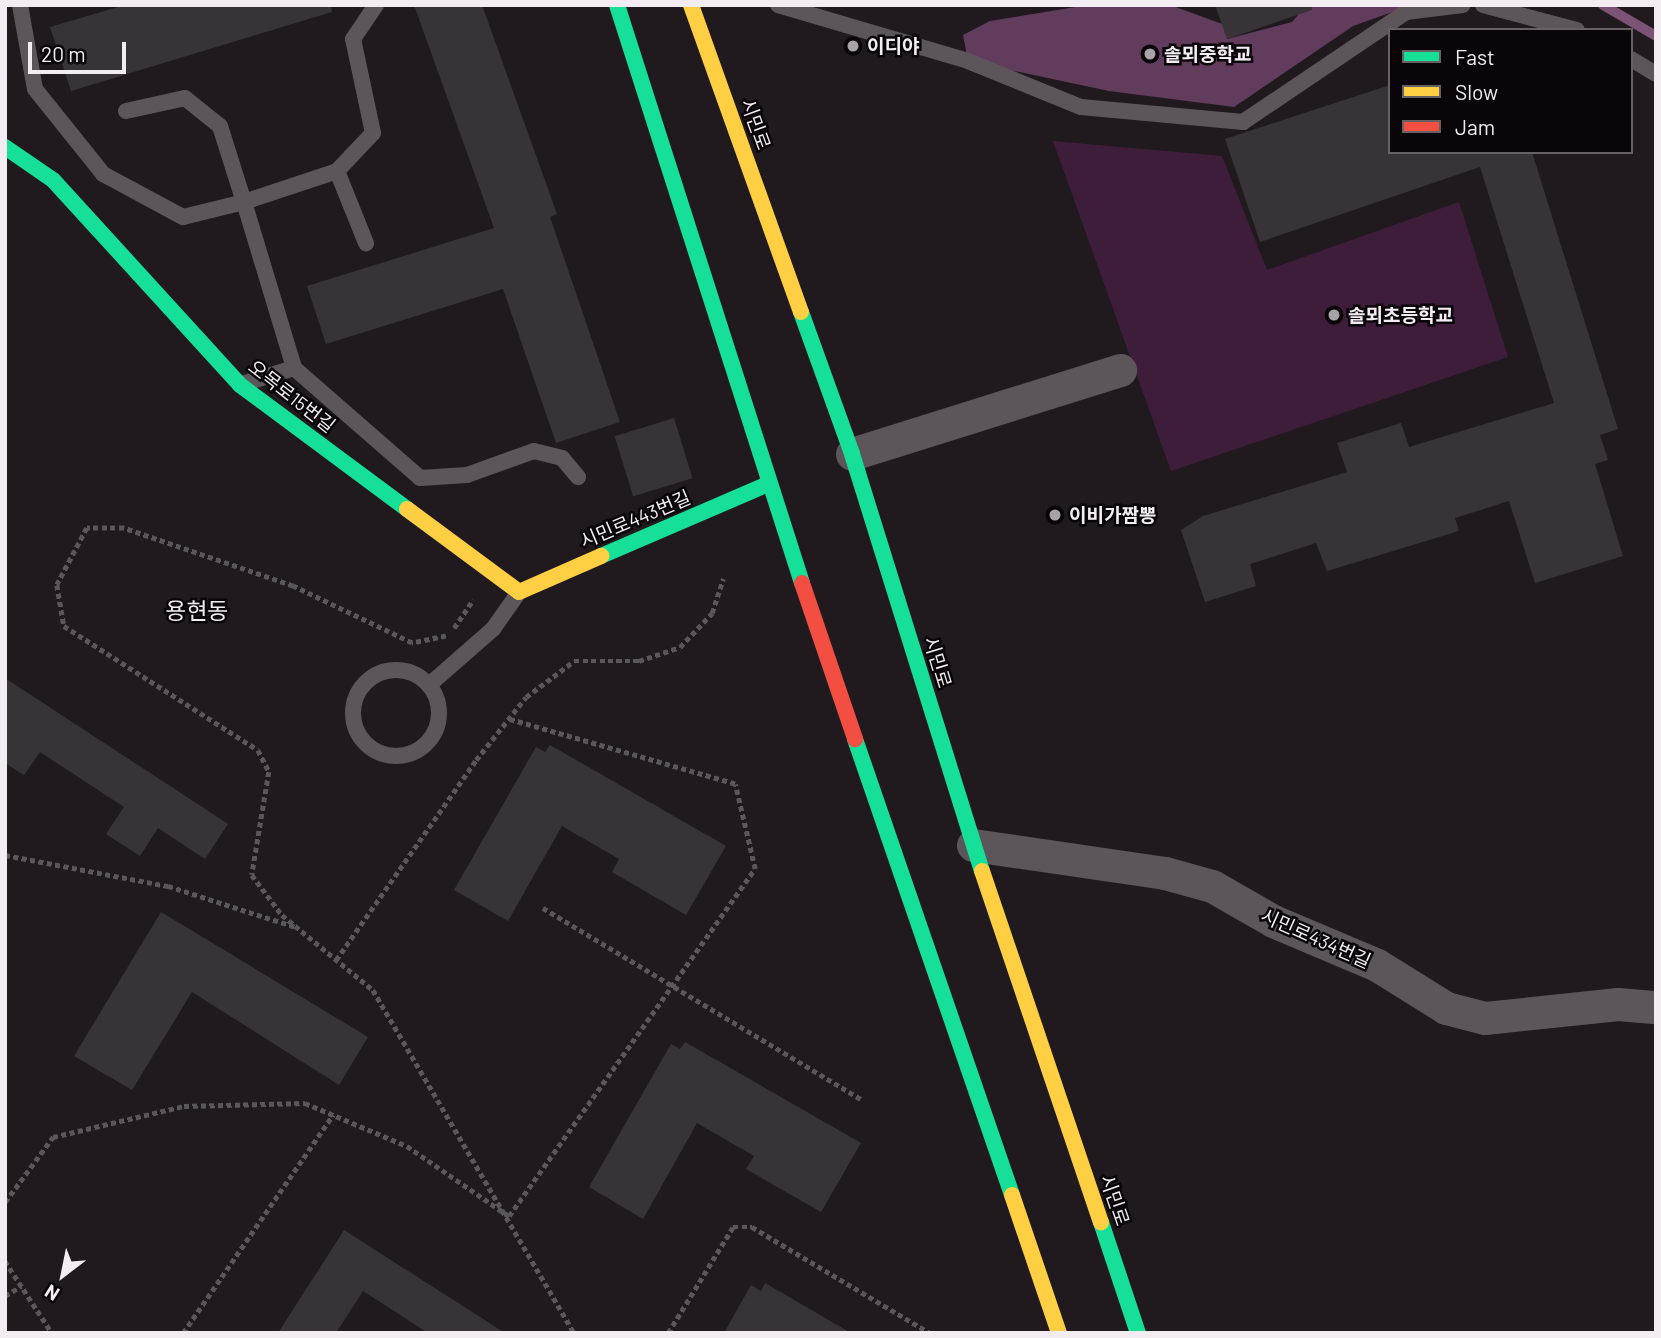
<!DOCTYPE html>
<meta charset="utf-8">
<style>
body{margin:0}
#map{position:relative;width:1661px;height:1338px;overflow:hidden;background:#201a1f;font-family:Barlow,"Noto Sans KR",sans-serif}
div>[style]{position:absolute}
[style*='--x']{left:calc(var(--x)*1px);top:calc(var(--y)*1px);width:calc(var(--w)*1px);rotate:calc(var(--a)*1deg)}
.green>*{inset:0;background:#3e1d3b}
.forest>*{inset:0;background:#623c5c}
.stream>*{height:10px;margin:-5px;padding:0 5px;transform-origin:5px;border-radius:5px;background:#7c5275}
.building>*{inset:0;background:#383337;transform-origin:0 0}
.path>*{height:4.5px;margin-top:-2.25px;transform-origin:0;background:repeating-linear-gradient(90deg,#5b565a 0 5px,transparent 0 8.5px)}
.lane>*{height:16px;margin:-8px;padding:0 8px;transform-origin:8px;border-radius:8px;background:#5c565a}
.lane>.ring{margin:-8px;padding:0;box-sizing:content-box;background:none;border:16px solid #5c565a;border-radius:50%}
.street>*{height:33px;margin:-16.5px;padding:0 16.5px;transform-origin:16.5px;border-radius:16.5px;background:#5c565a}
.fast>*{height:16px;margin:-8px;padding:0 8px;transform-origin:8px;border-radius:8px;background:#16e098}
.slow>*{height:16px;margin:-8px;padding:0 8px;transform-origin:8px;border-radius:8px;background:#ffcf43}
.jam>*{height:16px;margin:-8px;padding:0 8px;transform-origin:8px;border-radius:8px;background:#f24e42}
.dots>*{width:19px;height:19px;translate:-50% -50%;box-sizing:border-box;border:4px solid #090508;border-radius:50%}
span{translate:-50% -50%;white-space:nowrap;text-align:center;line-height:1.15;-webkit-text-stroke:5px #090508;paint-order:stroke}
.poi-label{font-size:19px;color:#f3ecf2;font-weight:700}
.left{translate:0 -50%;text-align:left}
.street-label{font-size:19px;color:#f3ecf2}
.quarter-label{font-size:23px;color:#f3ecf2}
.frame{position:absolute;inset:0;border:7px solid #f3ecf2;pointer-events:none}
.legend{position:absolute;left:1388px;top:28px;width:245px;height:126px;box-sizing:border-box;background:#090508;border:2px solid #676166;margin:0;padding:9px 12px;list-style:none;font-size:21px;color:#f3ecf2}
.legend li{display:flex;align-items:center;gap:14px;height:35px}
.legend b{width:35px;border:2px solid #676166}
.north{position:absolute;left:28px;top:1240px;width:70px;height:70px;-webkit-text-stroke:5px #090508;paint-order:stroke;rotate:212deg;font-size:19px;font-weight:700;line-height:28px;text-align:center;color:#f3ecf2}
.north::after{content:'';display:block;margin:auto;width:24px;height:32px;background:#f3ecf2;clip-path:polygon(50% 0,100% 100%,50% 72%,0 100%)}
.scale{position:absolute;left:28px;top:42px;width:98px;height:32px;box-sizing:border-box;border:4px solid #f3ecf2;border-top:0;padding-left:9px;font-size:21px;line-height:24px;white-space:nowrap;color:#f3ecf2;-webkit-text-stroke:5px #090508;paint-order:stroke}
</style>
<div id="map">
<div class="green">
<i style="clip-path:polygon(1053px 141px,1222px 156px,1267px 270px,1459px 202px,1508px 357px,1171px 471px)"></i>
</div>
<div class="forest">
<i style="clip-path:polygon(1088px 5px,1170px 5px,1225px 25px,1227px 39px,1292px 22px,1298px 15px,1295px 5px,1412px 5px,1353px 26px,1234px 107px,1109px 91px,968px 61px,963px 35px,990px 21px)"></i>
</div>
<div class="stream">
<i style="--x:1603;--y:5;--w:61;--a:30.3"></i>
</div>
<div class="building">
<i style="clip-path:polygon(125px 5px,331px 5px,332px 12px,71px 91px,50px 27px)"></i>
<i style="clip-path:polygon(414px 5px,482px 5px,557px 214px,550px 217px,620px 422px,556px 443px,503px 289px,326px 344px,307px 286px,494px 228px)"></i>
<i style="clip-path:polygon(1215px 5px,1312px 5px,1312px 10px,1227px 39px)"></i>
<i style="clip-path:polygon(1390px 85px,1390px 152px,1532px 152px,1618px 429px,1600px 435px,1608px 460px,1595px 464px,1623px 556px,1535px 583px,1509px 501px,1455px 518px,1459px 531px,1327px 571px,1316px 543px,1250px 564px,1256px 586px,1205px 602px,1181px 530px,1203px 516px,1347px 472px,1337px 443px,1401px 423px,1409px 447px,1554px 403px,1480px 167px,1260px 242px,1225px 139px)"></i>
<i style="left:674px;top:418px;width:63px;height:62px;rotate:73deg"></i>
<i style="clip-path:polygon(5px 678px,228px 824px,205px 859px,158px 828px,140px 856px,106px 834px,124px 807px,40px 752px,24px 775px,5px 763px)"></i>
<i style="clip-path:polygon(550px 745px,726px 846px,686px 915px,612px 872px,619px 859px,562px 826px,508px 921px,454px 890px,536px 747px,545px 752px)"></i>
<i style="clip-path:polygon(161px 912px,368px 1037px,339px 1085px,192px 992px,132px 1090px,74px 1056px)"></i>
<i style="clip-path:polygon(685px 1042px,861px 1143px,821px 1212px,746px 1169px,754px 1156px,697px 1123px,643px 1219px,589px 1187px,671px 1044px,680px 1049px)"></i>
<i style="clip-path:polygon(344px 1230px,505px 1333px,428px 1333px,363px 1291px,336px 1333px,278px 1333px)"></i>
<i style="clip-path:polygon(765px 1283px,851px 1333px,724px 1333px,751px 1285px,761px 1291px)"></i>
</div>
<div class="path">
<i style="--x:454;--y:628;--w:34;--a:-56"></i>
<i style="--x:446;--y:636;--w:35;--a:168"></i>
<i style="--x:412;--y:643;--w:132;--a:-154.4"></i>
<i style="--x:293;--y:586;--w:179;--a:-161.1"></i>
<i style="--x:124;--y:528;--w:37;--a:180"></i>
<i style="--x:87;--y:528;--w:64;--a:117.8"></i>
<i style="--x:57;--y:585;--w:42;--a:80.3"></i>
<i style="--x:64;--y:626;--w:230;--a:32.6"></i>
<i style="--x:258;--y:750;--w:25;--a:63"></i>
<i style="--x:269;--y:772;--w:104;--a:99.4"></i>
<i style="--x:252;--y:875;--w:50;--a:53.1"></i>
<i style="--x:282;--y:915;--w:118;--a:39.5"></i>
<i style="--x:373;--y:990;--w:398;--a:59.6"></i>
<i style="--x:5;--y:855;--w:166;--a:10.8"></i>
<i style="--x:168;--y:886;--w:134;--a:17.8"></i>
<i style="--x:543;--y:908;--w:372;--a:31"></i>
<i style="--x:336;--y:960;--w:244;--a:-55"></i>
<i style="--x:476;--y:760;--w:80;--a:-51.6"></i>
<i style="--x:526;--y:697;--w:60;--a:-36.9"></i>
<i style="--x:574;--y:661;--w:65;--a:0"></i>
<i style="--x:639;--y:661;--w:43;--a:-18.9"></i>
<i style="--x:680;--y:647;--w:47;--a:-46.7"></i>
<i style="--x:712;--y:613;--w:36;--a:-72"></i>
<i style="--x:5;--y:1202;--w:81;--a:-53.6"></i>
<i style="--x:53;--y:1137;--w:135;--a:-13.3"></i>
<i style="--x:184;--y:1106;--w:121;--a:-1.4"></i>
<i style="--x:305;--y:1103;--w:111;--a:22.9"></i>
<i style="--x:407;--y:1146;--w:124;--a:34.5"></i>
<i style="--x:509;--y:1216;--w:425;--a:-54.7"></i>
<i style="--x:755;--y:869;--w:87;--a:-103.2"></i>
<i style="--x:735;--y:784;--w:235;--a:-164"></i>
<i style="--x:5;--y:1261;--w:86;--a:56.9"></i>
<i style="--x:5;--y:1296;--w:19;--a:-32"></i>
<i style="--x:183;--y:1333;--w:265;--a:-55.5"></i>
<i style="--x:668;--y:1333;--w:124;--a:-58.5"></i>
<i style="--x:733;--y:1227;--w:19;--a:0"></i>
<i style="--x:752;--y:1227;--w:207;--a:30.8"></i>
</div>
<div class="lane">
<i style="--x:20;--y:5;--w:85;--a:79.9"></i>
<i style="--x:35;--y:89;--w:109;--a:51.3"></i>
<i style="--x:103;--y:174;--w:91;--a:28.3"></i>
<i style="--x:183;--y:217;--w:63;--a:-13.8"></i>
<i style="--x:244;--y:202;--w:173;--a:73.2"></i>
<i style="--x:294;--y:368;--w:54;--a:162.9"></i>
<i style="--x:778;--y:5;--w:198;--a:16.4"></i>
<i style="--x:968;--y:61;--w:122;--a:22.2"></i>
<i style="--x:1081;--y:107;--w:163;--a:5.3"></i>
<i style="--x:1243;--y:122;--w:197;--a:-34"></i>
<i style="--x:1406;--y:12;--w:57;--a:-7"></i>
<i style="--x:1483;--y:5;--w:97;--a:14.9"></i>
<i style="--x:1631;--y:59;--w:29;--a:31"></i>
<i style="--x:126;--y:111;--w:60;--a:-12.4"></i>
<i style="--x:185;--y:98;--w:45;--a:38.7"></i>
<i style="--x:220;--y:126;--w:80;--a:72.5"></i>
<i style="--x:244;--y:202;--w:98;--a:-18.4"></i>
<i style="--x:337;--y:171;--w:52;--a:-46.5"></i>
<i style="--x:373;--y:133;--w:96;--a:-102"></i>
<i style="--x:353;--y:39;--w:41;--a:-55.9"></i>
<i style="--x:337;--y:171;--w:78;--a:68.1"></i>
<i style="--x:294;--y:368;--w:167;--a:41.1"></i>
<i style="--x:420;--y:478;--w:47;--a:-3.7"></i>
<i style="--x:467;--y:475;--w:71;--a:-19.7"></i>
<i style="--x:534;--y:451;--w:29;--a:14"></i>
<i style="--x:562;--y:458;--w:25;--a:50"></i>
<i class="ring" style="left:353px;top:670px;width:70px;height:70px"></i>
<i style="--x:429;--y:685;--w:85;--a:-41.2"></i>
<i style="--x:493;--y:629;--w:45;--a:-54.9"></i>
</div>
<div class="street">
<i style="--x:852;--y:454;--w:281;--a:-17.4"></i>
<i style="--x:973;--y:845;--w:194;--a:8.3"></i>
<i style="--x:1165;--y:873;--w:49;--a:15.5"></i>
<i style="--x:1212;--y:886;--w:70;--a:29.8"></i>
<i style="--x:1273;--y:921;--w:113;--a:22.9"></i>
<i style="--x:1377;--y:965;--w:81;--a:31.9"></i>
<i style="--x:1446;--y:1008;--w:40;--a:14.4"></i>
<i style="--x:1485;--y:1018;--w:134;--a:-6"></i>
<i style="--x:1618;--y:1004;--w:38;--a:5"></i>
</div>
<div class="fast">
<i style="--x:617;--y:5;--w:607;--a:72.25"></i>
<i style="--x:5;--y:147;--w:58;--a:34.5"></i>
<i style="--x:53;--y:180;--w:277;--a:47.6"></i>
<i style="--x:240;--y:385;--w:208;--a:36.6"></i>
<i style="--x:801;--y:312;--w:151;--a:70.2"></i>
<i style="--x:852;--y:454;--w:437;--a:72.7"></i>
<i style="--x:601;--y:556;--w:182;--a:-23.3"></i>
<i style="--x:855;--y:739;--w:482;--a:71"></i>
<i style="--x:1101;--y:1222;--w:117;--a:71.6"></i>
</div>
<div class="slow">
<i style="--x:691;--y:5;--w:326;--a:70.3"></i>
<i style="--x:407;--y:509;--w:139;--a:36.5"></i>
<i style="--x:519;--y:592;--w:90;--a:-23.7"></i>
<i style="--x:982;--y:871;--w:371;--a:71.3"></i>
<i style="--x:1012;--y:1195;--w:146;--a:71.2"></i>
</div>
<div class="jam">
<i style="--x:802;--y:583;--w:165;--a:71.2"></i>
</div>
<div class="dots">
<i style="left:853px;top:46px;background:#a9a2a8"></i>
<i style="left:1150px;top:54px;background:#a9a2a8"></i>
<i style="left:1334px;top:315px;background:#a9a2a8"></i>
<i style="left:1055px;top:515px;background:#a9a2a8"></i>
</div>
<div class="poi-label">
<span class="left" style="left:867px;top:46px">이디야</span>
<span class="left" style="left:1164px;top:54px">솔뫼중학교</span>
<span class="left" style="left:1348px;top:315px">솔뫼초등학교</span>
<span class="left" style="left:1069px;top:515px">이비가짬뽕</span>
</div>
<div class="street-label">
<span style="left:756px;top:124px;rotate:70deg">시민로</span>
<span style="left:292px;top:396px;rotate:38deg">오목로15번길</span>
<span style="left:635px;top:519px;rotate:-23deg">시민로443번길</span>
<span style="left:938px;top:662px;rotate:73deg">시민로</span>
<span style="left:1316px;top:938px;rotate:24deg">시민로434번길</span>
<span style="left:1115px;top:1200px;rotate:71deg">시민로</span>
</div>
<div class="quarter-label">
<span style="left:197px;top:610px">용현동</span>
</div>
<div class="frame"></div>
<ul class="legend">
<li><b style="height:9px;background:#16e098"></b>Fast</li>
<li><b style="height:9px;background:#ffcf43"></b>Slow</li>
<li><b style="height:9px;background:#f24e42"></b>Jam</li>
</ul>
<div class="north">N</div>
<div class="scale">20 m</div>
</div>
